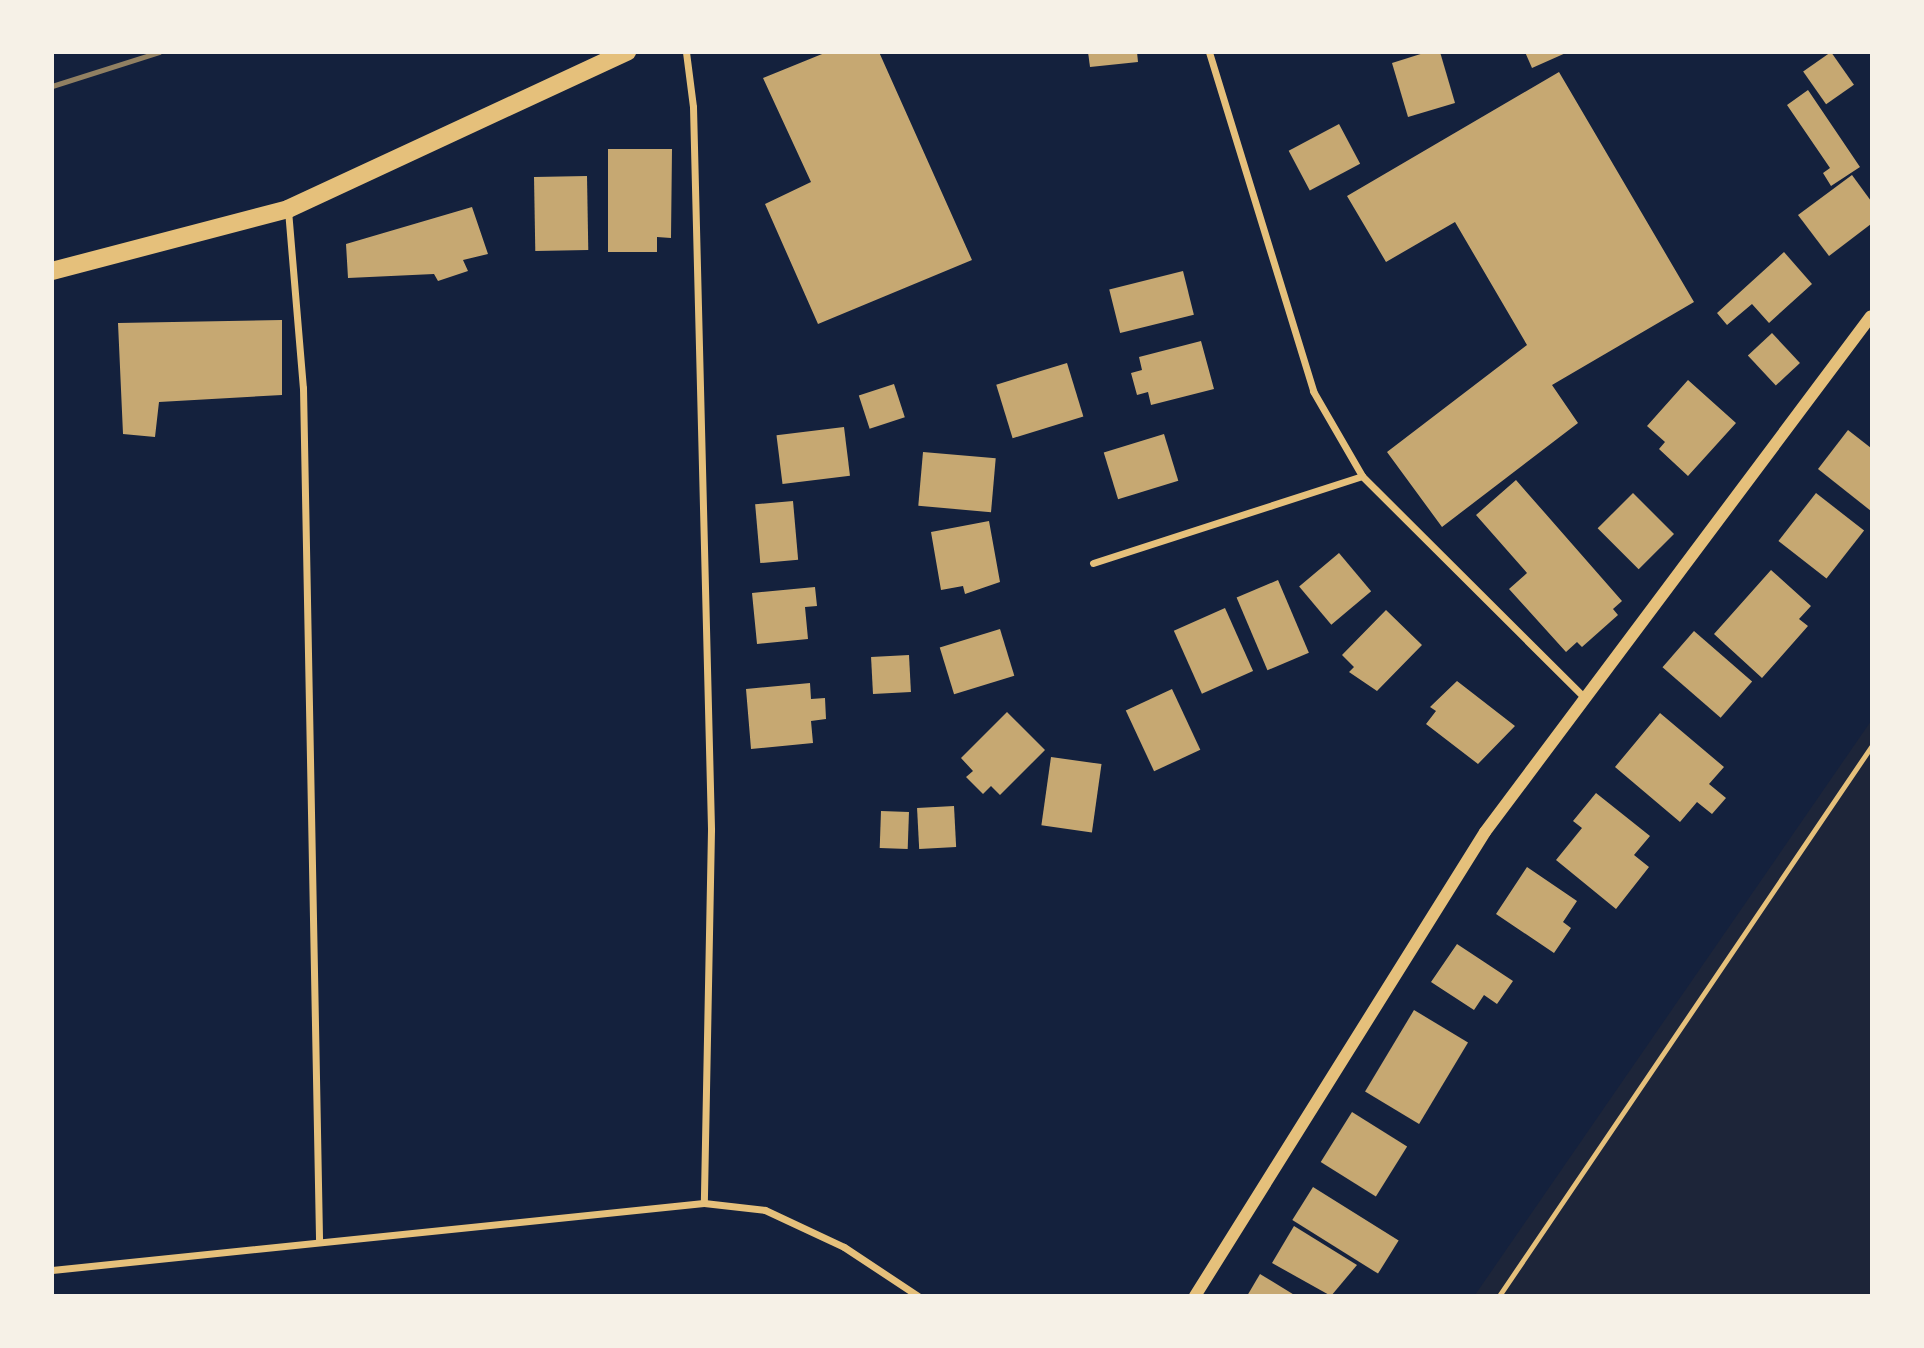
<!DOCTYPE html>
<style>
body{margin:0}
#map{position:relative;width:1924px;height:1348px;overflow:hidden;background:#14213d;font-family:"Fira Sans",sans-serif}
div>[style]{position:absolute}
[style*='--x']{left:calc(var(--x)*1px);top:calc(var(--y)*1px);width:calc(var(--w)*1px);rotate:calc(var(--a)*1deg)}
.green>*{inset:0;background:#1d2539}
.building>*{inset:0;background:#c6a872;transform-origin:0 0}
.path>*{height:4.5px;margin:-2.25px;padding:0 2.25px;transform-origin:2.25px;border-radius:2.25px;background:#e5c07b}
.minor>*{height:7px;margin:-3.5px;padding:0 3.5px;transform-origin:3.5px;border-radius:3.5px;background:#e5c07b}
.tertiary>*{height:12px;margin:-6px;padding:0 6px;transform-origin:6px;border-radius:6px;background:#e5c07b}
.primary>*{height:18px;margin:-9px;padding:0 9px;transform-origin:9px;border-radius:9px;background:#e5c07b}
.rail>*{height:5px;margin:-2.5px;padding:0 2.5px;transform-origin:2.5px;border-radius:2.5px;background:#918062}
span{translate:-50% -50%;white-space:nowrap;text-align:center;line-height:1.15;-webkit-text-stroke:5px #f6f1e7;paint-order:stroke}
.frame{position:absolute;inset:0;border:54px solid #f6f1e7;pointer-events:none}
</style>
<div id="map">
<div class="green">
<i style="clip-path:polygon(1871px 721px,1871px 1295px,1475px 1295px)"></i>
</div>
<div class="building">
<i style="clip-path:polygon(827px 52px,879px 52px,972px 260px,818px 324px,765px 204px,811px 182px,763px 78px)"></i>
<i style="clip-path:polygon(1088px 52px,1137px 52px,1138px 62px,1090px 67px)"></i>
<i style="clip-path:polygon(1427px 52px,1440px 52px,1455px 103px,1408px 117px,1392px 63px)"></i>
<i style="clip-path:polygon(1525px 52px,1568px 52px,1532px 68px)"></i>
<i style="left:1831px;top:52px;width:40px;height:34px;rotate:55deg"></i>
<i style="clip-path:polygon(1559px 72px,1694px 302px,1552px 385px,1578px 423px,1442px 527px,1387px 452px,1527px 345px,1455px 222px,1386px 262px,1347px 196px)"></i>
<i style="clip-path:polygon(1808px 90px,1860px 167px,1831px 186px,1823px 173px,1830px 168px,1787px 105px)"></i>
<i style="left:1339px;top:124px;width:45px;height:57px;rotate:62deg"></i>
<i style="clip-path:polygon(608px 149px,672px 149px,671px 238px,657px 237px,657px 252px,608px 252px)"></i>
<i style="clip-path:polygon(1852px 175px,1871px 201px,1871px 224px,1829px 256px,1798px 215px)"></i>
<i style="left:587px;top:176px;width:74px;height:53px;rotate:89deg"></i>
<i style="clip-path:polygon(472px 207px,488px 254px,463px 260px,468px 271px,438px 281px,434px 274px,348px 278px,346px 244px)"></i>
<i style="clip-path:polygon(1784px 252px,1812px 284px,1769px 323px,1752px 304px,1727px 325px,1717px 313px)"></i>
<i style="left:1183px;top:271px;width:45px;height:76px;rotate:76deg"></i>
<i style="clip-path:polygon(282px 320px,282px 395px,159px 402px,155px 437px,123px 434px,118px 323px)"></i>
<i style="left:1772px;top:333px;width:41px;height:33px;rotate:47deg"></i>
<i style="clip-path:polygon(1201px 341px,1214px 389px,1151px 405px,1148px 392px,1137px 395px,1131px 373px,1142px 370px,1139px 357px)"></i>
<i style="left:1067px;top:363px;width:56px;height:74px;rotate:73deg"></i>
<i style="clip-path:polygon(1688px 380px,1736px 423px,1688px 476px,1659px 449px,1665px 442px,1647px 426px)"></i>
<i style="left:894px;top:384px;width:35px;height:37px;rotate:72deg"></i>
<i style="left:844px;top:427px;width:49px;height:68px;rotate:83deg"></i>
<i style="clip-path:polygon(1848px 430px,1871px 448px,1871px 511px,1818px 469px)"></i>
<i style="left:1164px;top:434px;width:49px;height:63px;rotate:73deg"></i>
<i style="left:923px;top:452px;width:73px;height:54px;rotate:5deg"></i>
<i style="clip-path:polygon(1516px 480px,1622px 601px,1613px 609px,1618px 615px,1582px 647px,1577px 642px,1566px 652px,1509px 589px,1527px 573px,1476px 515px)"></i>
<i style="left:1633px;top:493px;width:58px;height:50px;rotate:45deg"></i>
<i style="left:1816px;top:493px;width:61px;height:61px;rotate:38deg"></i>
<i style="left:793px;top:501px;width:59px;height:38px;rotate:85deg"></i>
<i style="clip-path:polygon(989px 521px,1000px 582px,965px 594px,963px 586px,941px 590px,931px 532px)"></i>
<i style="left:1339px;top:553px;width:50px;height:52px;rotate:50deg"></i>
<i style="clip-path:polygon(1771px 570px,1811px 606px,1799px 619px,1808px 626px,1762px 678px,1714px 634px)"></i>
<i style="left:1278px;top:580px;width:79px;height:45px;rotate:67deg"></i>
<i style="clip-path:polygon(815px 587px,817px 606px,805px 607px,808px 639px,757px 644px,752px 593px)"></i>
<i style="left:1225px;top:608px;width:69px;height:56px;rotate:66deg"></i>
<i style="clip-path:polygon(1386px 610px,1422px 645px,1377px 691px,1349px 672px,1354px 667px,1342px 655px)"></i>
<i style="left:1000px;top:629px;width:49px;height:63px;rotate:73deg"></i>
<i style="left:1694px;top:631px;width:77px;height:48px;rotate:41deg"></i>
<i style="left:909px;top:655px;width:37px;height:38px;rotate:87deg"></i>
<i style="clip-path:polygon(1457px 681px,1515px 726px,1478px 764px,1426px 724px,1436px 711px,1430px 707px)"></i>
<i style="clip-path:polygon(810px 683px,811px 699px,825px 698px,826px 719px,811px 721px,813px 743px,751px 749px,746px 689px)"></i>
<i style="left:1172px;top:689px;width:67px;height:51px;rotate:65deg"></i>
<i style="clip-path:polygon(1007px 712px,1045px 750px,1000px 795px,991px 786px,983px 794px,966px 777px,973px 771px,961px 758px)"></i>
<i style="clip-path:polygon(1660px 713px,1724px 767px,1709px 784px,1726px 798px,1712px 814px,1697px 802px,1680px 822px,1615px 767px)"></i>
<i style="left:1051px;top:757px;width:51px;height:69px;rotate:8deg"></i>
<i style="clip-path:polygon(1596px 793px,1650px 836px,1634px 855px,1649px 867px,1616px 909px,1556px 860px,1582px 828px,1573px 821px)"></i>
<i style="left:954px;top:806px;width:41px;height:37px;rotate:87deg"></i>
<i style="left:881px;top:811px;width:28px;height:37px;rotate:2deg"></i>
<i style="clip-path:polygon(1527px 867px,1577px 901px,1563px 922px,1571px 928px,1554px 953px,1496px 914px)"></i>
<i style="clip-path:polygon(1457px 944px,1513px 981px,1497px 1004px,1484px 995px,1474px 1010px,1431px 982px)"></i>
<i style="left:1414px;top:1010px;width:63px;height:95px;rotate:31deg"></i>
<i style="left:1352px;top:1112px;width:65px;height:59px;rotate:32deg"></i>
<i style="left:1313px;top:1187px;width:101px;height:39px;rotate:32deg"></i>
<i style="clip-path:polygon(1294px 1226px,1357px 1265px,1331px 1296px,1272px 1263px)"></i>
<i style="clip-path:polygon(1260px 1274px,1296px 1296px,1247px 1296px)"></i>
</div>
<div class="path">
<i style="--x:1499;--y:1296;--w:663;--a:-55.88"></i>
</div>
<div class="minor">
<i style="--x:686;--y:52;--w:55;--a:82.7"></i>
<i style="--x:693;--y:107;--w:723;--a:88.57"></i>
<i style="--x:711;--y:830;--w:373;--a:91.1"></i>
<i style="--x:1209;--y:52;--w:355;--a:72.9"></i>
<i style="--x:1313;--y:391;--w:98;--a:60"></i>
<i style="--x:1362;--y:476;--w:315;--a:44.9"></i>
<i style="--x:288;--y:210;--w:179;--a:85.2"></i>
<i style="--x:303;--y:388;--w:852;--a:88.92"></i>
<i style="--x:1093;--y:563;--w:283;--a:-17.9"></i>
<i style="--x:52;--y:1270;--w:655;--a:-5.87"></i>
<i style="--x:704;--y:1203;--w:61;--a:6.5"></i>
<i style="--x:765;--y:1210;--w:87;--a:25.1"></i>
<i style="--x:844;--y:1247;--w:89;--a:33.5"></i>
</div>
<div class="tertiary">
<i style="--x:1195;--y:1296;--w:547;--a:-57.99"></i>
<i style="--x:1485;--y:832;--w:644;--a:-53.2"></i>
</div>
<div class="primary">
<i style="--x:52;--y:271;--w:244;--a:-14.7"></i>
<i style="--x:288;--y:209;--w:374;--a:-24.9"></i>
</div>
<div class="rail">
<i style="--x:52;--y:86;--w:112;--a:-17.6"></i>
</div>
<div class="frame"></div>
</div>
